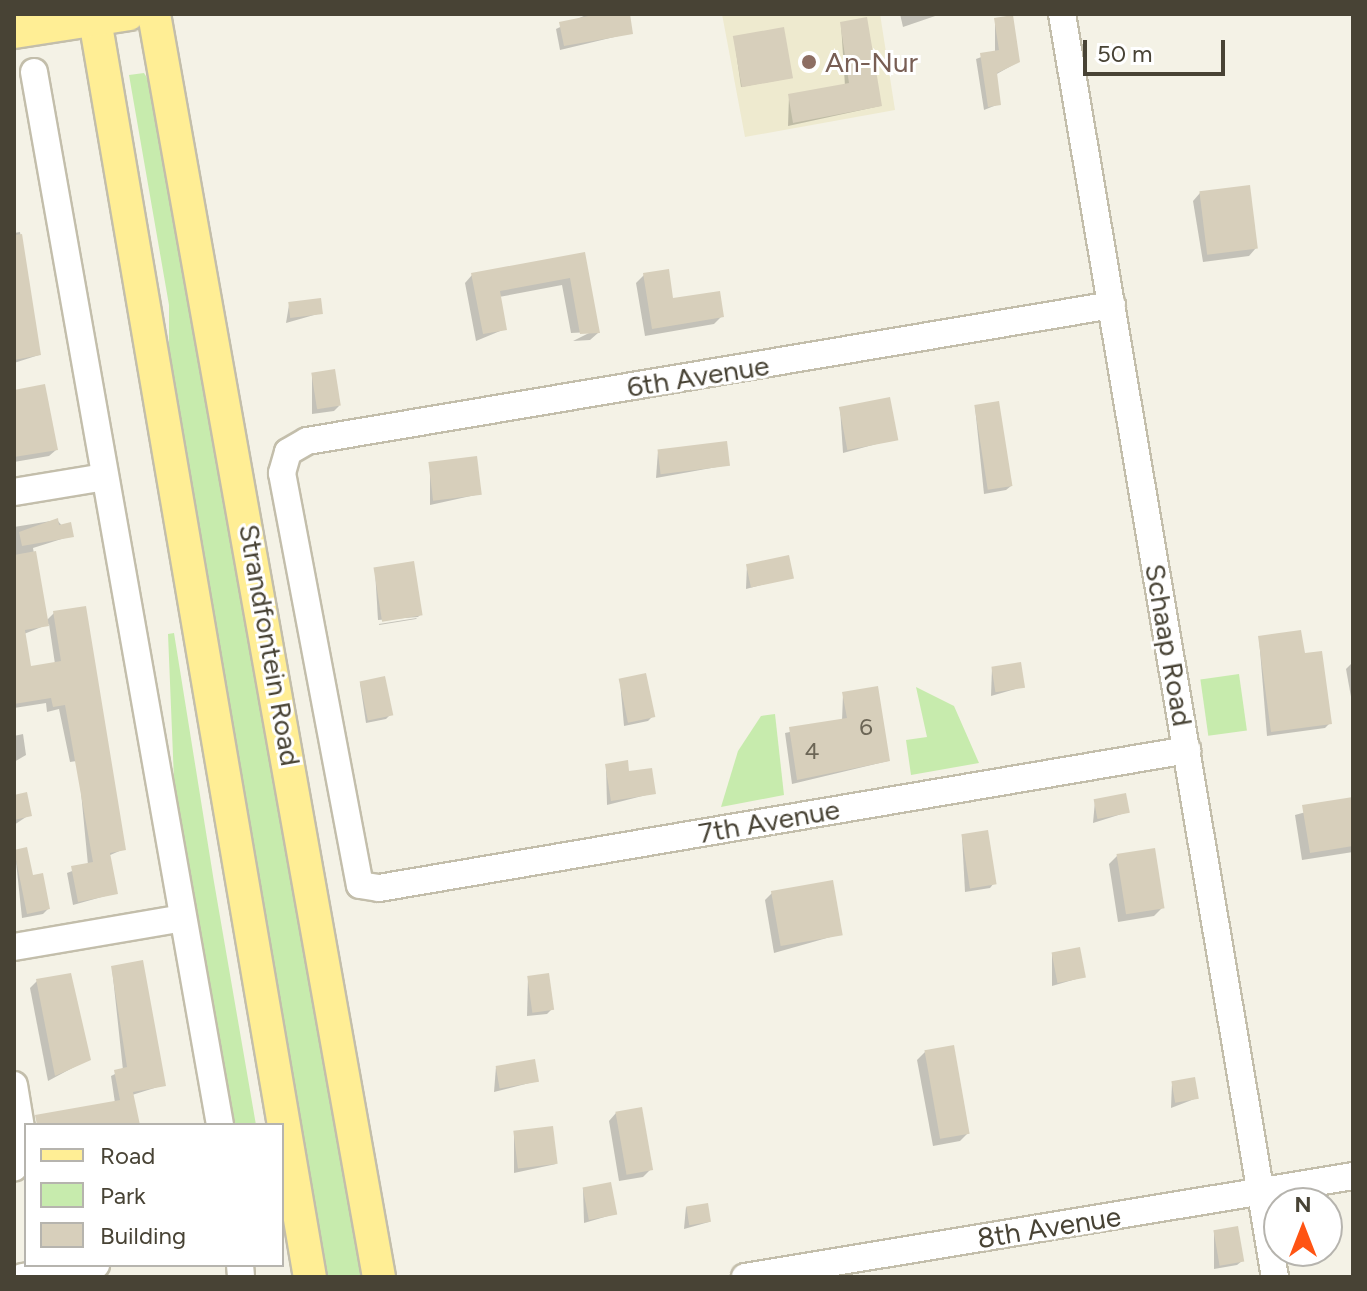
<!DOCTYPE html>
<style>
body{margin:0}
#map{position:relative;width:1367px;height:1291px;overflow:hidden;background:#f4f2e6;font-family:Figtree,sans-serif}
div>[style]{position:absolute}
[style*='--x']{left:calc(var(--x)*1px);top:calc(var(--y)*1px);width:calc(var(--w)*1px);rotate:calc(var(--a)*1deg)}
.education>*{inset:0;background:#eeeacf}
.green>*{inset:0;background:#c7ebad;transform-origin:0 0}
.shadow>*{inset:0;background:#0003}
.building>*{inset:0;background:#d7cfbb;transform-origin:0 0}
.roads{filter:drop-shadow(2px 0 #c3beab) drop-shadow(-2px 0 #c3beab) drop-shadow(0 2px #c3beab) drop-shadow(0 -2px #c3beab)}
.minor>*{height:26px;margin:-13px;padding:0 13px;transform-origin:13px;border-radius:13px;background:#fff}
.major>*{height:32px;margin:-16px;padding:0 16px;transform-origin:16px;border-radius:16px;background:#ffee95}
.dots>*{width:22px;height:22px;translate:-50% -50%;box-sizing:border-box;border:4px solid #fff;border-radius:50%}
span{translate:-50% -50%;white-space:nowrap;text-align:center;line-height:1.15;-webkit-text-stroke:6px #fff;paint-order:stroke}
.number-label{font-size:24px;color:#6c6656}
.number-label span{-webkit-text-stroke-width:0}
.education-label{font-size:28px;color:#785e54}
.left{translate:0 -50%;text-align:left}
.street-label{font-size:28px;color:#484335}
.frame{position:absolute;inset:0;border:16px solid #484335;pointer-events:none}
.legend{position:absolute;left:24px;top:1123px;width:260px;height:144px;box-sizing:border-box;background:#fff;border:2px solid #b6b4ae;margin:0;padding:10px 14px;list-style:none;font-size:24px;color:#484335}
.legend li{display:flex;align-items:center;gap:16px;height:40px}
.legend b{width:40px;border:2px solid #b6b4ae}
.north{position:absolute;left:1263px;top:1187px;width:80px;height:80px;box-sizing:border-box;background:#fff;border:2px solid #b6b4ae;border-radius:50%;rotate:0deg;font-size:22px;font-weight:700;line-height:32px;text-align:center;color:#484335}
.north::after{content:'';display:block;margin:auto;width:28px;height:36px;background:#ff5413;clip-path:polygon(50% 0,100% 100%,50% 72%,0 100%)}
.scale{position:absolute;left:1083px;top:40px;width:142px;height:36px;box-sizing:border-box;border:4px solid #484335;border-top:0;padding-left:10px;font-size:24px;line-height:28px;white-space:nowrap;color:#484335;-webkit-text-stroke:6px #fff;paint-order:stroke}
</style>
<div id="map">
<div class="education">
<i style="clip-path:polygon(722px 14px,880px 14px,895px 110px,745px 137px)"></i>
</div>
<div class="green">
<i style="clip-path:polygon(144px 73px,154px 89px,364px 1277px,323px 1277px,169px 387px,169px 305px,129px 75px)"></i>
<i style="clip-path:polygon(174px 633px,214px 882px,256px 1125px,228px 1125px,174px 780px,168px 634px)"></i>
<i style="left:1239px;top:674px;width:57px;height:39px;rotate:82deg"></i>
<i style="clip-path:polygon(916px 687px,954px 706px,979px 763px,911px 775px,906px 740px,927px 737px)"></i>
<i style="clip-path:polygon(775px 714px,784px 795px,721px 807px,738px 751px,761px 716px)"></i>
</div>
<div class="shadow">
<i style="clip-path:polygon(588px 14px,628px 14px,631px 33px,560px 50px,556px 29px)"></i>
<i style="clip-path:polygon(900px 14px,941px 14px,903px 27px)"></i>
<i style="clip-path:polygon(995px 20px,1018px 62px,995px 75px,999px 104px,984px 110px,976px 59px,995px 52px)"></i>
<i style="clip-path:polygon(841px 24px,880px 106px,788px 126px,789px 96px,845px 86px)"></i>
<i style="clip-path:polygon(734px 37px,790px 78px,741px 87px)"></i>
<i style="clip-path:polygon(1200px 193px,1256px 248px,1249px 256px,1203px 262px,1193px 201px)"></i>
<i style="clip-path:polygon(20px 232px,39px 355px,14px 363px,14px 233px)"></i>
<i style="clip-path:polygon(583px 255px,598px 333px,590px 340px,573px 341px,591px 332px,571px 333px,562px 285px,499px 297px,505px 329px,476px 341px,465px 283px,472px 275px)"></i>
<i style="clip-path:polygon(644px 275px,672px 300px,722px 316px,714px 324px,645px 336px,636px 283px)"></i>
<i style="clip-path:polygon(289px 305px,321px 313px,286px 323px)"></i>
<i style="clip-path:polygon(312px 374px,339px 406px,334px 411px,312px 414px)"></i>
<i style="clip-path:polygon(14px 392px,56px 450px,49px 456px,14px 462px)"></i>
<i style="clip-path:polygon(975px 407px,1011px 486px,1006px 490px,984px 494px)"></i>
<i style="clip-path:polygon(840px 408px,895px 439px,843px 453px)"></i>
<i style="clip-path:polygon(658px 451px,728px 465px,656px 478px)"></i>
<i style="clip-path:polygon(430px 465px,480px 494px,430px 505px)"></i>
<i style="clip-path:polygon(evenodd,57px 520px,71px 536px,33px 548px,46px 621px,54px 613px,103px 757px,70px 762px,59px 709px,47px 712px,46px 703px,14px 708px,14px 527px,57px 520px,49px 624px,55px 664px,29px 669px,24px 634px,49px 624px)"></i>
<i style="clip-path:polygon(747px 565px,792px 577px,746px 589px)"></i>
<i style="clip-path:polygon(375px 570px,421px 614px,418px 617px,378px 620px)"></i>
<i style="clip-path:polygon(417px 618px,416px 619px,379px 625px,379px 624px)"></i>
<i style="clip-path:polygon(1259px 638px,1303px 655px,1330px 723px,1325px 728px,1267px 736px)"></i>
<i style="clip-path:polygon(1351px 664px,1353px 664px,1353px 708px,1346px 669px)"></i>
<i style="clip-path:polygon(992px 668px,1022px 687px,991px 696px)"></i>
<i style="clip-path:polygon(620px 681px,653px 716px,648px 721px,624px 726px)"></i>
<i style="clip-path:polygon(360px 683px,391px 714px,386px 719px,366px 723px)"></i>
<i style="clip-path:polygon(843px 694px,888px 761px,792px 784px,785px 733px,842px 721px)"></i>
<i style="clip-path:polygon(23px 734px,26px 755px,14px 762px,14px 736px)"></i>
<i style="clip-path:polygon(606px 766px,628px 774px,654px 793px,607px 805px)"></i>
<i style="clip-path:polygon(80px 782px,124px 849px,108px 856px,116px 893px,73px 905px,67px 873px,88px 865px)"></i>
<i style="clip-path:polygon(14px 797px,29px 815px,14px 825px)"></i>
<i style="clip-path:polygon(1353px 799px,1353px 852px,1302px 860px,1295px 815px)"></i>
<i style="clip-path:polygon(1095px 801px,1128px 812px,1093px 823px)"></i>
<i style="clip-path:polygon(962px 836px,994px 883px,990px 888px,965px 892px)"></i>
<i style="clip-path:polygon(15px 852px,48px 909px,43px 914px,22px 918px)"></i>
<i style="clip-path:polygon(1117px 856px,1162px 908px,1154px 916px,1118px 922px,1109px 864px)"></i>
<i style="clip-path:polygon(772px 893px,841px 934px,774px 953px,765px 900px)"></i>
<i style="clip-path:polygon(1052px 954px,1083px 977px,1052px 986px)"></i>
<i style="clip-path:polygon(112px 968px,164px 1085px,132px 1095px,138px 1125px,39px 1125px,115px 1103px,111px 1076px,123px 1070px)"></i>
<i style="clip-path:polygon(528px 978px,552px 1009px,547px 1014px,527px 1016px)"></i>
<i style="clip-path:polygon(37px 981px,89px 1059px,48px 1081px,30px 988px)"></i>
<i style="clip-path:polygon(925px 1052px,968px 1133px,960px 1141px,933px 1146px,917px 1060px)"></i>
<i style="clip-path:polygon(496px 1067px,537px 1081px,494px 1092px)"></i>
<i style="clip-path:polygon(1172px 1083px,1197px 1098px,1171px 1108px)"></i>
<i style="clip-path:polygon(616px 1113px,651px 1169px,643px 1177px,619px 1181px,609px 1121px)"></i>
<i style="clip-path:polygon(514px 1132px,556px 1164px,514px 1173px)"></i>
<i style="clip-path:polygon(583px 1188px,615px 1214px,584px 1223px)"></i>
<i style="clip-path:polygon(686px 1207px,709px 1222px,684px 1229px)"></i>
<i style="clip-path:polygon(1214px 1232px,1242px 1261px,1237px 1265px,1214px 1269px)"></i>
</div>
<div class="building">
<i style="clip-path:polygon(598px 14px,630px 14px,633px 34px,564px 46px,559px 22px)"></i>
<i style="clip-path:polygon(1013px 15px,1020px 62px,997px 73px,1001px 105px,988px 107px,980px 53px,999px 50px,994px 18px)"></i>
<i style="clip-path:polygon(867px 17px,882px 106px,793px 123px,788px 94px,849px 83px,840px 22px)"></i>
<i style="left:784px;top:27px;width:52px;height:52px;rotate:80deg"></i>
<i style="left:1250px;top:185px;width:64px;height:51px;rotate:83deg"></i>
<i style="clip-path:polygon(22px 234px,41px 355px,14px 360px,14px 235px)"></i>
<i style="clip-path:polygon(585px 252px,600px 333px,580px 334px,570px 278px,500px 291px,507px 330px,483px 334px,471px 273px)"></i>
<i style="clip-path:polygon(669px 269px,673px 298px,720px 291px,724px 317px,652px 329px,643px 273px)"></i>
<i style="left:321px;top:298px;width:16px;height:33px;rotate:83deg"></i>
<i style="left:335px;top:369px;width:37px;height:24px;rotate:81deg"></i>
<i style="clip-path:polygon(45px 384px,58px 450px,14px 457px,14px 390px)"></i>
<i style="left:890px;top:397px;width:44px;height:52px;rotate:79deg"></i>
<i style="left:999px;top:401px;width:86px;height:25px;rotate:81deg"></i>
<i style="left:727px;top:441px;width:25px;height:70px;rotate:83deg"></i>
<i style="left:477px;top:456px;width:39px;height:49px;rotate:83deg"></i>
<i style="clip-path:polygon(58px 518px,59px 525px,71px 522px,74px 537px,22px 546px,19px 532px)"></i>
<i style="clip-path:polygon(36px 551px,49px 626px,25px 630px,31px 666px,61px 661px,53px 611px,86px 606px,126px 850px,110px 853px,118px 894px,78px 902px,71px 866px,93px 862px,65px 705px,53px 707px,51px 698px,14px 704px,14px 555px)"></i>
<i style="left:789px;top:555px;width:24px;height:44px;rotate:78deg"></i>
<i style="left:414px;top:561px;width:55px;height:41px;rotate:81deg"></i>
<i style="clip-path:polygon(1301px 630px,1305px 653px,1322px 651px,1332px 724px,1271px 732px,1258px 636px)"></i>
<i style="left:1021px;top:662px;width:26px;height:30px;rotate:81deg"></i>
<i style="left:646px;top:673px;width:45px;height:28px;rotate:78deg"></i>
<i style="left:385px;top:676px;width:40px;height:26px;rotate:78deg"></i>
<i style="clip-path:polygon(878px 686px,890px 761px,797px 780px,789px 727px,847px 718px,842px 692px)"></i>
<i style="clip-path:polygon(628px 760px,629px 771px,652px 768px,656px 794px,611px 801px,605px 764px)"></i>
<i style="clip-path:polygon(27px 792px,32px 816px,14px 820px,14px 795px)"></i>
<i style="left:1126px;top:793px;width:20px;height:33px;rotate:79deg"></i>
<i style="clip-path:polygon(1353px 797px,1353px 846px,1310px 853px,1302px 805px)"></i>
<i style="left:988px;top:830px;width:55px;height:27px;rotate:81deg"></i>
<i style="clip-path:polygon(27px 847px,33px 875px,43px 873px,50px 909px,27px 914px,14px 850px)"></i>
<i style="left:1155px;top:848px;width:61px;height:39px;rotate:81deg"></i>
<i style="left:833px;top:880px;width:56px;height:63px;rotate:80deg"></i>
<i style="left:1080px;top:947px;width:31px;height:29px;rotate:79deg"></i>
<i style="clip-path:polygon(143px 960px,166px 1086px,133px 1092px,140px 1125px,37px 1125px,35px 1115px,120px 1100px,114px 1070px,127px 1067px,111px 966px)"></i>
<i style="clip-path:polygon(71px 973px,91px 1060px,55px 1076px,36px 979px)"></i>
<i style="left:549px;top:973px;width:37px;height:22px;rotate:82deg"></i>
<i style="left:954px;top:1045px;width:90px;height:30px;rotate:80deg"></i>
<i style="left:535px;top:1059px;width:23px;height:40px;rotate:80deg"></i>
<i style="left:1195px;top:1077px;width:22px;height:24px;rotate:80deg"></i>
<i style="left:642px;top:1107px;width:64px;height:27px;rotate:80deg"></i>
<i style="left:553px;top:1126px;width:38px;height:40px;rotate:83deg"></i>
<i style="left:611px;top:1182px;width:33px;height:29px;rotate:79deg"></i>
<i style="left:708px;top:1203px;width:19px;height:22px;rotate:81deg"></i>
<i style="left:1238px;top:1226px;width:36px;height:25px;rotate:80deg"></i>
</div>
<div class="roads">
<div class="minor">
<i style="--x:1062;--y:14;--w:1281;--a:80.43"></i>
<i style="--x:34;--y:72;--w:1069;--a:79.98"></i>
<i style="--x:1112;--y:305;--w:816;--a:170.41"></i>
<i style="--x:307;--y:441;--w:22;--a:150"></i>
<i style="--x:288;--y:452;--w:22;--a:106"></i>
<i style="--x:282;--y:473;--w:419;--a:79.3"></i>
<i style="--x:360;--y:885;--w:19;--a:9"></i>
<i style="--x:379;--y:888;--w:820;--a:-9.69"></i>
<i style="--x:14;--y:492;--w:92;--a:-9.4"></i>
<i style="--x:14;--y:947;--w:171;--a:-9.7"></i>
<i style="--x:14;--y:1085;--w:56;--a:80.7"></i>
<i style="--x:23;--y:1140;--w:29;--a:108"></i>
<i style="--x:240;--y:1265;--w:12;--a:85"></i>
<i style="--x:22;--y:1277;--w:75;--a:-9.2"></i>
<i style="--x:745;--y:1277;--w:616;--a:-9.43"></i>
</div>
<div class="major">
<i style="--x:94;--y:14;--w:1281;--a:80.3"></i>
<i style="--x:154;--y:14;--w:1283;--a:79.9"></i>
<i style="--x:14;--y:32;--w:116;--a:-8.9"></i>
</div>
</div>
<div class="dots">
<i style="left:809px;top:62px;background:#8d6e63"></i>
</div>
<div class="number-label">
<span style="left:866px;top:727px">6</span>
<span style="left:812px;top:751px">4</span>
</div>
<div class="education-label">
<span class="left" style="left:825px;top:62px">An-Nur</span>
</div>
<div class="street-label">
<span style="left:698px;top:376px;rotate:-9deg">6th Avenue</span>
<span style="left:270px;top:645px;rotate:80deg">Strandfontein Road</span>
<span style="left:1169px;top:645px;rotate:80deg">Schaap Road</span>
<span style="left:769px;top:821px;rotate:-10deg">7th Avenue</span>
<span style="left:1049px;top:1227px;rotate:-9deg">8th Avenue</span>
</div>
<div class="frame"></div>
<ul class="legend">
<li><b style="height:10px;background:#ffee95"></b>Road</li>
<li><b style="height:22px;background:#c7ebad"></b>Park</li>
<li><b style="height:22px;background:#d7cfbb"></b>Building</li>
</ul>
<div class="north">N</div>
<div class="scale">50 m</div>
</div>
